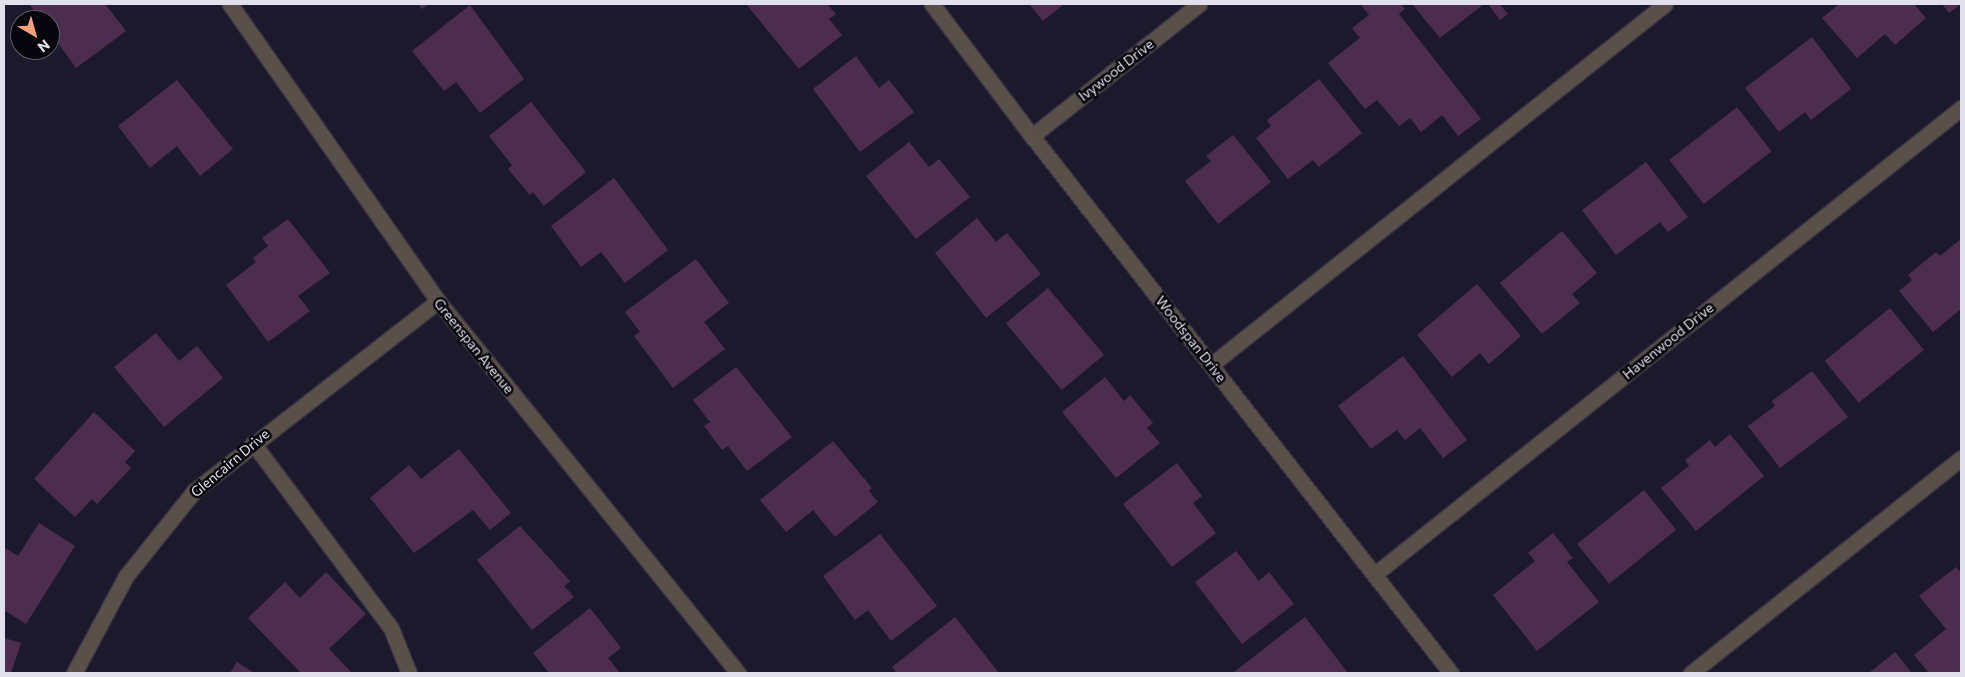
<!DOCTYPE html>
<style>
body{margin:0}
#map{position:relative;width:1965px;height:677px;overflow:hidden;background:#1d192c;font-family:Commissioner,sans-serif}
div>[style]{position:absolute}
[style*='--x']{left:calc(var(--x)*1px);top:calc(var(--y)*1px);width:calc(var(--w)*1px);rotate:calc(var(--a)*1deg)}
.building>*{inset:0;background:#4d2d4f;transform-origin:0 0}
.roads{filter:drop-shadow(1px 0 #393547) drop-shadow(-1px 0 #393547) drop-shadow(0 1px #393547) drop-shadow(0 -1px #393547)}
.minor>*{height:15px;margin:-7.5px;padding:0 7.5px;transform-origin:7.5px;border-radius:7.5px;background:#595149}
span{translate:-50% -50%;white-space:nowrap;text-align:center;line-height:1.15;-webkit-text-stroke:5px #07060d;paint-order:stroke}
.street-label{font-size:14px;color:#e2e0ed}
.frame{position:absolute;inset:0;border:5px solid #e2e0ed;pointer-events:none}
.north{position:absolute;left:10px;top:10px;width:50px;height:50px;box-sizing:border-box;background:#07060d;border:1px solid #5f5d67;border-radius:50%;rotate:142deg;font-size:14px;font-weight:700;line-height:20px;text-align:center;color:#e2e0ed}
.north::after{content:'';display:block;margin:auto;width:18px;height:22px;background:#f2a080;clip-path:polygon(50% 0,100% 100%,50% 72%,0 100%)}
</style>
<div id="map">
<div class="building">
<i style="clip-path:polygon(29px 4px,105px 4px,126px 31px,76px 68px,50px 32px,50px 20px,41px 20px)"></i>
<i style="clip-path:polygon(418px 4px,429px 4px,422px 9px)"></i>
<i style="clip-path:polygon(827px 4px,836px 14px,829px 19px,842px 35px,799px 69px,747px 5px)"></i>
<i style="clip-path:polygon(1029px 4px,1064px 4px,1043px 21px)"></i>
<i style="clip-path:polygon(1360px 4px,1401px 4px,1405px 9px,1399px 14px,1481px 119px,1458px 136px,1442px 115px,1421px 132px,1410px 118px,1399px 126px,1377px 100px,1365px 109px,1328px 63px,1360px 38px,1352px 28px,1369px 15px)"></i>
<i style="clip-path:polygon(1412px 4px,1484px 4px,1440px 38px)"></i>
<i style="clip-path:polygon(1488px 4px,1500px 4px,1508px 14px,1500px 20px)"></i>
<i style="clip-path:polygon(1839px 4px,1914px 4px,1926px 18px,1895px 45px,1885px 34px,1857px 58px,1822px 18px)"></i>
<i style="clip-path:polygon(1942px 4px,1961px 4px,1949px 13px)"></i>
<i style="clip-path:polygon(470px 5px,524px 79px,480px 113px,456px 82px,444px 91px,412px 51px)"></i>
<i style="clip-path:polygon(1812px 37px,1851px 89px,1811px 120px,1805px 112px,1779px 132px,1745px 88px)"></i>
<i style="clip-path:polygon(856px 56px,879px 88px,889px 80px,914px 112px,860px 152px,813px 89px)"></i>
<i style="clip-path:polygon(1319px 79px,1362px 133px,1319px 167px,1313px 160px,1288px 179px,1256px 138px,1271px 126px,1267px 120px)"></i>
<i style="clip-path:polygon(177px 80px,233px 149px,200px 176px,177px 146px,150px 168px,118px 126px)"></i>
<i style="clip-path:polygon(531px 102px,586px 172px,544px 206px,533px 192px,530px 195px,508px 169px,512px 165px,489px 136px)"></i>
<i style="left:1737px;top:107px;width:56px;height:86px;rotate:52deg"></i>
<i style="clip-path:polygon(1233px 135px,1271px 182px,1218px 224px,1185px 181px,1211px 161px,1206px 156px)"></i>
<i style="clip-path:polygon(909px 142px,929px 167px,939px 159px,970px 197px,916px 239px,866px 176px)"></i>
<i style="clip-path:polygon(1646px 162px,1688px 217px,1668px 232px,1660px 222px,1616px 255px,1582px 210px)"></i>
<i style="clip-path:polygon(614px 178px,668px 250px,625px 283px,601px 252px,581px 267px,551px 226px)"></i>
<i style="clip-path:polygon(977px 218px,996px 242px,1007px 233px,1041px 274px,986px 318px,935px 253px)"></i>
<i style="clip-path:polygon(288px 219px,330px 273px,298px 296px,310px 311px,268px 342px,226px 285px,256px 262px,253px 258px,268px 246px,262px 238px)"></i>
<i style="clip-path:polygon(1562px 231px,1597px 273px,1572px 294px,1580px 303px,1542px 334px,1500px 283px)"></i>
<i style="clip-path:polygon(1961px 239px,1961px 309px,1933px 332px,1899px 291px,1912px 280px,1908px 275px,1936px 252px,1940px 256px)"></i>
<i style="clip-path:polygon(696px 259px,729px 303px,704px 322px,725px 349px,673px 388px,634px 336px,640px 332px,625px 312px)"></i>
<i style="clip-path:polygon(1477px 284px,1521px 336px,1489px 364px,1480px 353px,1452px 377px,1417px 335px)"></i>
<i style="left:1048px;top:288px;width:87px;height:55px;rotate:50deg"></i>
<i style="left:1890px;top:308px;width:54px;height:84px;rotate:51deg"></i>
<i style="clip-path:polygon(156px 333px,179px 361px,197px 346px,223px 378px,164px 427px,114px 367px)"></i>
<i style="clip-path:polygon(1403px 356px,1467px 440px,1443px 458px,1420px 428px,1405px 440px,1397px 430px,1371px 449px,1338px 406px)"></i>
<i style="clip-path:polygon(736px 367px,792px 437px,747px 471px,728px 446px,722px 450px,704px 426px,710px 422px,693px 400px)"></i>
<i style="clip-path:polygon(1812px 371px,1848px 417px,1780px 468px,1748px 426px,1775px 406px,1772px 401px)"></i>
<i style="clip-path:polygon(1105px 377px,1124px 401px,1130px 395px,1153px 423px,1147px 428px,1160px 443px,1116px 478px,1062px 412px)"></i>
<i style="clip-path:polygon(94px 412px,135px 451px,125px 462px,131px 468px,97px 504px,92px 499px,75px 517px,34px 479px)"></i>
<i style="clip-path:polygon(1730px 434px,1764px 476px,1696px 531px,1661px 488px,1689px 466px,1685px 460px,1710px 440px,1715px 447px)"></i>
<i style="clip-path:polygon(833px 441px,872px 488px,869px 491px,878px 502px,835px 537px,813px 510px,786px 532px,760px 500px)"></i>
<i style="clip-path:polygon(459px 449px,511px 513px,490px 530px,473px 510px,414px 553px,370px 498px,409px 465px,421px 479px)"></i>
<i style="clip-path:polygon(1177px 463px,1202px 496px,1193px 503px,1216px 533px,1172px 567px,1123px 504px)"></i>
<i style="left:1644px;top:490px;width:51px;height:86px;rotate:51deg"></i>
<i style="clip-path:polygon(39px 523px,75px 546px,26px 624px,4px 610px,4px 547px,18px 556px)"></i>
<i style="clip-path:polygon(520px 526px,570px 581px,564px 586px,574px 597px,532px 630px,477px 560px)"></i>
<i style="clip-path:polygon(1553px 533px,1573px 558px,1567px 562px,1599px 602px,1537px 651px,1493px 595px,1535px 561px,1528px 553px)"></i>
<i style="clip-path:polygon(880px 534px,937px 606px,891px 641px,868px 610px,855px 620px,823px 576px)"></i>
<i style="clip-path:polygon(1236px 551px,1259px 581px,1269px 572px,1294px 604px,1242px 644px,1195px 582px)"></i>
<i style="clip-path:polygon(1956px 567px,1961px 573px,1961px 673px,1929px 673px,1914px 655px,1946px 629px,1919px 596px)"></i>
<i style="clip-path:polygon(326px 572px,366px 614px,329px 649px,352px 673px,301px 673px,248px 618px,285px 582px,300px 598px)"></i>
<i style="clip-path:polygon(590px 608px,621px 648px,608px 658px,620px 673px,549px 673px,533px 653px)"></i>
<i style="clip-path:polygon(955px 617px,999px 673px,897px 673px,892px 667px)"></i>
<i style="clip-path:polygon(1305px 617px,1348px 673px,1235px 673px,1234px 672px)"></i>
<i style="clip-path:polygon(4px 638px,21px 643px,11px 673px,4px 673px)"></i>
<i style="clip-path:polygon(1895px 652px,1912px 673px,1869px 673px)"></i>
<i style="clip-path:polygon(237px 662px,254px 673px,230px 673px)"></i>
</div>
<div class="roads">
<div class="minor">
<i style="--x:230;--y:4;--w:363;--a:55"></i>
<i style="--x:438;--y:301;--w:478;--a:51.1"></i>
<i style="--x:932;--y:4;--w:166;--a:52.9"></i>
<i style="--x:1032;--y:136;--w:681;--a:52.04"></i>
<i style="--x:1032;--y:136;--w:213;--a:-38.3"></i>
<i style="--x:1211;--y:365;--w:580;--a:-38.49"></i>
<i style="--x:253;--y:443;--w:231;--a:53.3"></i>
<i style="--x:391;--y:628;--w:48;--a:68.2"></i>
<i style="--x:1375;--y:574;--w:749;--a:-38.49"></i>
<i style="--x:74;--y:673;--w:110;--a:-61.8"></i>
<i style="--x:126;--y:576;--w:109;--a:-51.3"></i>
<i style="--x:194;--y:491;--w:309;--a:-37.9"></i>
<i style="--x:1691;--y:673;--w:345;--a:-38.5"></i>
</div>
</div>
<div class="street-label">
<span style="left:1116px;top:70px;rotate:-38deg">Ivywood Drive</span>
<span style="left:1191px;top:339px;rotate:52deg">Woodspan Drive</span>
<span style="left:1668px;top:341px;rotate:-39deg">Havenwood Drive</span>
<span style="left:474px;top:346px;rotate:51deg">Greenspan Avenue</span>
<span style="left:230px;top:463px;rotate:-40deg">Glencairn Drive</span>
</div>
<div class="frame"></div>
<div class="north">N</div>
</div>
